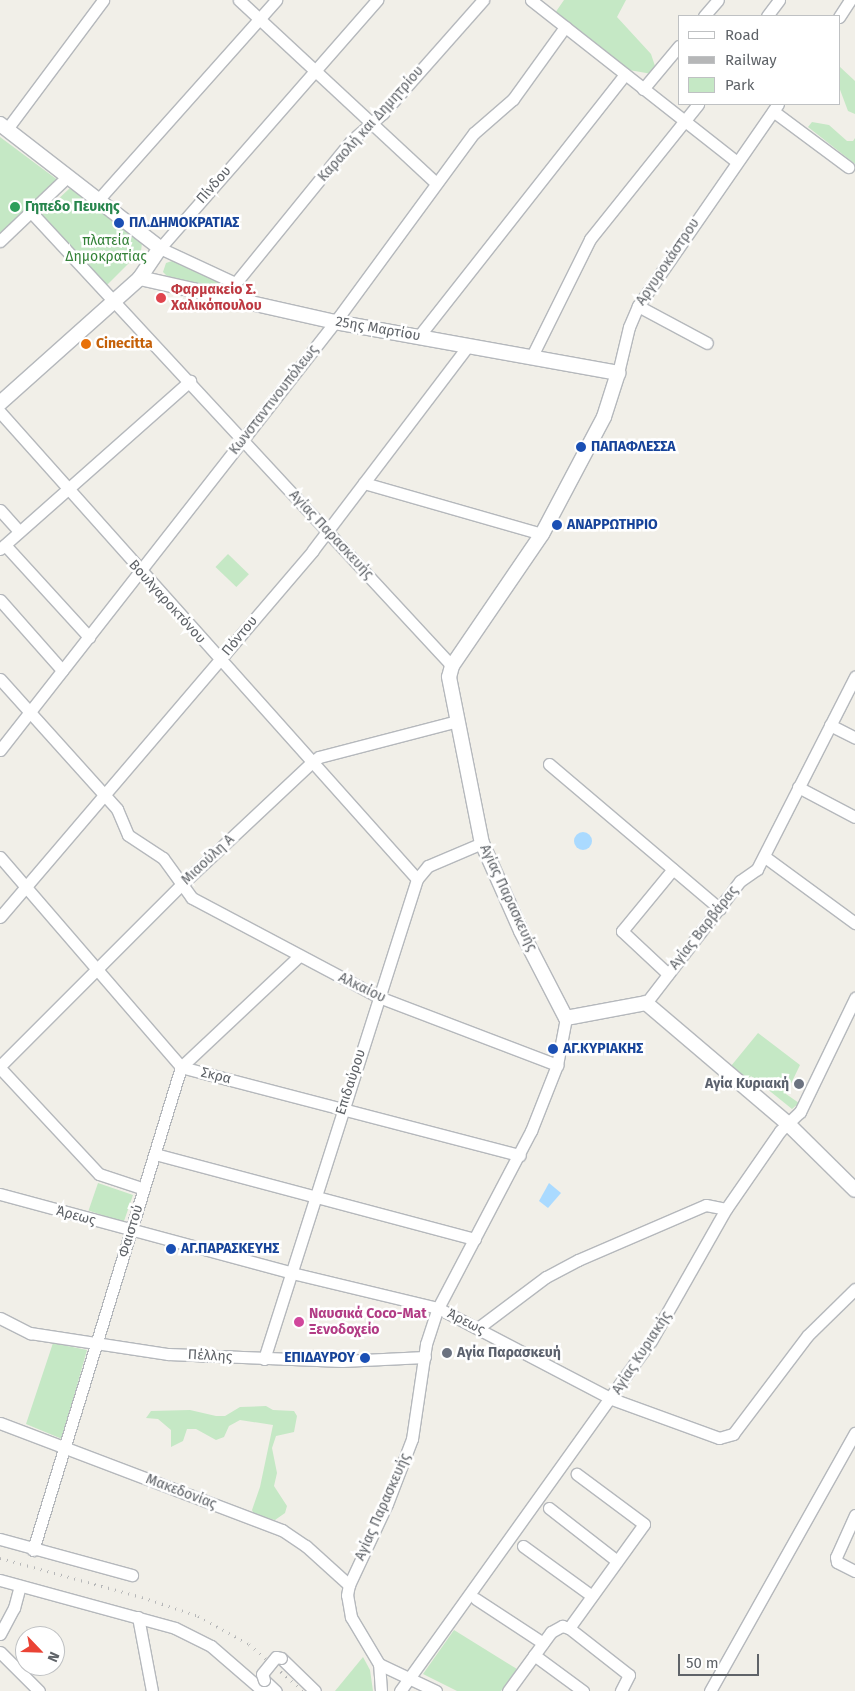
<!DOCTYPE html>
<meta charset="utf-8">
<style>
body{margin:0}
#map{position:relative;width:855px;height:1691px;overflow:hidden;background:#f1efe8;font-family:"Fira Sans",sans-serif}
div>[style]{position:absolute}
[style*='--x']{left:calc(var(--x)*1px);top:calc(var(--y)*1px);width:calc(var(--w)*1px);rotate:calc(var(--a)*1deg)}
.green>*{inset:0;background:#c5e8c5;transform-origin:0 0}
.water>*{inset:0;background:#aadaff}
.round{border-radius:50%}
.roads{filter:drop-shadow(1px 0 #b5b8bc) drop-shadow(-1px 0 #b5b8bc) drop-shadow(0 1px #b5b8bc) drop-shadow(0 -1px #b5b8bc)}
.minor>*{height:11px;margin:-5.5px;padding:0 5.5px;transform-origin:5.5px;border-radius:5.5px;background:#fff}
.tertiary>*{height:14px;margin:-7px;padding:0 7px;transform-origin:7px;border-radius:7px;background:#fff}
.rail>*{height:3px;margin-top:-1.5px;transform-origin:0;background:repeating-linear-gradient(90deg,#b6b7b8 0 1px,transparent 0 7px)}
.bridges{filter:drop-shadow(1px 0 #b5b8bc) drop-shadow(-1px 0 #b5b8bc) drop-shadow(0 1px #b5b8bc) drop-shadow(0 -1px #b5b8bc)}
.minor-bridge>*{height:11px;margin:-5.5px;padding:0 5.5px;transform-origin:5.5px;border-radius:5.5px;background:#fff}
.dots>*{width:14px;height:14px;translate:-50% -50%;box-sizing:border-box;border:2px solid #fff;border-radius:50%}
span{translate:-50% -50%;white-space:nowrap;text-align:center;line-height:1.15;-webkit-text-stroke:5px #fff;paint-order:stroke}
.street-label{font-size:14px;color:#5f6368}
.leisure-label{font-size:14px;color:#27864d;font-weight:700}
.left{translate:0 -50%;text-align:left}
.transit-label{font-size:14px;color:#164399;font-weight:700}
.right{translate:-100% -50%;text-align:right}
.park-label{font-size:14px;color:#348238}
.health-label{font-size:14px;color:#be3a42;font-weight:700}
.food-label{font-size:14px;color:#c56008;font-weight:700}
.worship-label{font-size:14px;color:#5b616d;font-weight:700}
.hotel-label{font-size:14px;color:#b23c85;font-weight:700}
.legend{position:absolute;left:678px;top:15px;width:162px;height:90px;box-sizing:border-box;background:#fff;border:1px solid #bfc1c3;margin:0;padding:6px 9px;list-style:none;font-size:15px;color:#5f6368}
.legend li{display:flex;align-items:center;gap:10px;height:25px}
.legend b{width:25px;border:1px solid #bfc1c3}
.north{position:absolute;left:15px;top:1626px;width:50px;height:50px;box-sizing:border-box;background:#fff;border:1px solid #bfc1c3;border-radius:50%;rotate:114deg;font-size:14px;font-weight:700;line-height:20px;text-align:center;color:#5f6368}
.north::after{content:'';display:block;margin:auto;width:18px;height:22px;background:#ea4335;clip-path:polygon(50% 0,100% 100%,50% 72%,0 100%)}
.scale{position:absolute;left:678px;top:1654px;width:81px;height:22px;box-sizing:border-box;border:2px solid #5f6368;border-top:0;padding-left:6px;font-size:15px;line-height:18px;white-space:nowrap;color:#5f6368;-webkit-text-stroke:4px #fff;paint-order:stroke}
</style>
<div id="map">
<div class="green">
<i style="clip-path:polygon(564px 0,626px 0,617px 17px,651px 54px,656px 69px,652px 74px,629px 70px,555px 13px)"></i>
<i style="clip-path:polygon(839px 66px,855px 81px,855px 114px,848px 111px,839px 87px)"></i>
<i style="clip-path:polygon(812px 122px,829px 125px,847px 141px,853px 141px,855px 138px,855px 164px,808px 127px)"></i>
<i style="clip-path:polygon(0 137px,59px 181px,0 233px)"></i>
<i style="clip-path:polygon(70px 188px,142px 243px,141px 251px,106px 286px,40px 216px)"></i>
<i style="clip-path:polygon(178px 259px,221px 283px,221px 290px,167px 276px,163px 272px,166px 263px)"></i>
<i style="left:228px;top:554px;width:29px;height:18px;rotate:44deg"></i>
<i style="clip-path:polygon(758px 1033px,800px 1065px,786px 1094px,799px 1103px,792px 1109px,751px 1076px,748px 1080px,731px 1066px)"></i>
<i style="left:98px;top:1183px;width:37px;height:29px;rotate:19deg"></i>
<i style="clip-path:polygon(53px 1343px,87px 1350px,62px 1439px,26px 1424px)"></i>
<i style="clip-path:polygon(266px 1406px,273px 1410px,294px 1411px,297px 1416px,294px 1432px,276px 1436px,272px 1448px,277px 1473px,274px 1486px,287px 1506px,285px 1513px,275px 1520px,254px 1515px,252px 1510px,260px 1487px,273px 1425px,240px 1420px,229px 1426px,224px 1437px,216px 1440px,196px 1429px,187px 1429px,183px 1441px,171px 1447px,171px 1430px,158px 1419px,146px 1418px,151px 1411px,190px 1410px,216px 1416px,225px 1416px,240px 1407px)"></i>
<i style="clip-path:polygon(454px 1630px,517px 1669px,501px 1691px,457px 1691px,423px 1674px)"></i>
<i style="clip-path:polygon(363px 1657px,370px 1670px,373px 1691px,335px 1691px)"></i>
</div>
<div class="water">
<i class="round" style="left:574px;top:832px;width:18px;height:18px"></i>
<i style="clip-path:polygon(549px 1183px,561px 1193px,548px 1208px,539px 1201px)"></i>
</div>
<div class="roads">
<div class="minor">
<i style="--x:239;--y:0;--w:269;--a:42.9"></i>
<i style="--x:531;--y:0;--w:262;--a:38.2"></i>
<i style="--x:704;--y:16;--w:21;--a:-49"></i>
<i style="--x:767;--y:16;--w:20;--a:-53"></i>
<i style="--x:839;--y:17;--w:20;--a:-57"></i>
<i style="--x:643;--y:89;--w:56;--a:-50.1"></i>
<i style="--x:773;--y:111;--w:94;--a:36.7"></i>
<i style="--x:7;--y:129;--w:161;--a:-53.3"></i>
<i style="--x:98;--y:200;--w:268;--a:-48.3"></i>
<i style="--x:31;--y:212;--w:619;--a:47.16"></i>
<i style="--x:0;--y:241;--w:93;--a:-43.7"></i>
<i style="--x:235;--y:283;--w:83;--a:-155"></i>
<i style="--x:160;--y:248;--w:330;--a:-48.8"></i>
<i style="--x:225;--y:296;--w:200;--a:-50.9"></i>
<i style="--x:351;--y:141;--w:43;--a:-41.2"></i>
<i style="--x:383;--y:113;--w:151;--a:-48.5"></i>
<i style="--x:638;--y:306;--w:78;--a:28.2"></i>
<i style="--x:419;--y:336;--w:333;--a:-51.8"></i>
<i style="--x:531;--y:358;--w:133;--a:-63.6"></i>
<i style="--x:590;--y:239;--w:173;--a:-51.3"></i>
<i style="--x:618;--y:373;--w:47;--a:-76.6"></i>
<i style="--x:629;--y:327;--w:23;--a:-67"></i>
<i style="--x:638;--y:306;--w:246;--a:-55.3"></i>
<i style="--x:0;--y:412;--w:626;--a:48.24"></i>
<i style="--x:364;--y:483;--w:185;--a:16"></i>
<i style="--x:0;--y:510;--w:28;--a:48"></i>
<i style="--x:5;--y:545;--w:125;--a:47.6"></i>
<i style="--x:0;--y:549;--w:254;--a:-41.5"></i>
<i style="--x:0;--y:600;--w:94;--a:48.5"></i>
<i style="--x:0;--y:679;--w:175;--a:48"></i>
<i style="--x:117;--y:809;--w:28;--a:67"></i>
<i style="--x:128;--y:835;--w:42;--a:33.3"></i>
<i style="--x:163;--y:858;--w:49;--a:54.1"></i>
<i style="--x:192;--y:898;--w:212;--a:27.9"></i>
<i style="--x:379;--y:997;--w:191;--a:20.9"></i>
<i style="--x:830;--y:725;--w:28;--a:27"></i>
<i style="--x:0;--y:750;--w:544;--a:-51.95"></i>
<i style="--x:335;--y:322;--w:235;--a:-53.7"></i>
<i style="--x:474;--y:133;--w:52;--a:-41.1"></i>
<i style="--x:513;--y:99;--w:89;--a:-54.2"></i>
<i style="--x:549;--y:764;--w:224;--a:40.3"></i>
<i style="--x:798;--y:787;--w:64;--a:27.8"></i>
<i style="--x:0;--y:857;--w:277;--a:49.2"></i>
<i style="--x:181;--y:1067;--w:350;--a:14.6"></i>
<i style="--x:765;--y:857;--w:112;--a:36.3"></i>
<i style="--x:0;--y:917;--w:482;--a:-49.5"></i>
<i style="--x:313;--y:550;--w:256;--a:-52.8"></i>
<i style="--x:668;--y:974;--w:63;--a:-136.9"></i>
<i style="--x:622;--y:931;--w:80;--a:-50.6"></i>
<i style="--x:646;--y:1003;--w:154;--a:-52.4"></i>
<i style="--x:740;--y:881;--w:21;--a:-35"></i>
<i style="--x:757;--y:869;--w:216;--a:-63"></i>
<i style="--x:0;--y:1066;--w:256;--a:-45"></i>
<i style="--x:181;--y:885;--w:178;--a:-43.2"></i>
<i style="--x:311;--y:763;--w:10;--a:-37"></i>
<i style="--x:319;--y:757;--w:143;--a:-14.6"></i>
<i style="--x:0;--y:1068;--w:145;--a:47"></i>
<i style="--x:99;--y:1174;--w:47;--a:18.4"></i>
<i style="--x:155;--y:1154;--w:331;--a:14.9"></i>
<i style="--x:0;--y:1194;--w:302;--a:15.1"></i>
<i style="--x:292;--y:1273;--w:150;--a:13.5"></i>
<i style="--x:438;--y:1308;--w:196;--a:27.6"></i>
<i style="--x:612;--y:1399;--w:114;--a:20"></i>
<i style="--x:719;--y:1438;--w:15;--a:-16"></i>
<i style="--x:733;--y:1434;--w:124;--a:-52.9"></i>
<i style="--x:808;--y:1335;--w:66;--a:-44.4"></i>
<i style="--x:0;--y:1318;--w:34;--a:27"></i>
<i style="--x:30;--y:1333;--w:140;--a:8.7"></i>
<i style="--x:168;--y:1354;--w:174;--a:2.3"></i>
<i style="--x:342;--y:1361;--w:83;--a:-2.8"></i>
<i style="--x:478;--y:1328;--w:85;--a:-36.9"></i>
<i style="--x:546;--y:1277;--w:36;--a:-28"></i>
<i style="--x:578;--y:1260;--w:139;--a:-23.3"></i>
<i style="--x:706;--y:1205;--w:20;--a:11"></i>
<i style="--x:264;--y:1359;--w:504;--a:-72.32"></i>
<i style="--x:417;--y:879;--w:17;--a:-50"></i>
<i style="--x:428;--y:866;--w:59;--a:-23.1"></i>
<i style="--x:0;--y:1423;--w:302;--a:20.8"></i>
<i style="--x:282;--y:1530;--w:29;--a:34"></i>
<i style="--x:306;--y:1546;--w:58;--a:42.2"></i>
<i style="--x:549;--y:1508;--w:86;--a:37.9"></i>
<i style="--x:855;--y:1515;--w:46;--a:114.3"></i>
<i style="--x:836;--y:1557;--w:5;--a:79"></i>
<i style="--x:837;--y:1562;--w:20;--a:27"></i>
<i style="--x:0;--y:1539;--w:137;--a:15.3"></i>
<i style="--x:523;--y:1546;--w:85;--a:35.9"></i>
<i style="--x:33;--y:1550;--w:505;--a:-72.96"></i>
<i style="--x:181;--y:1067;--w:162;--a:-43.2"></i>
<i style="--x:0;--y:1580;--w:181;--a:15.3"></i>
<i style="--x:175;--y:1628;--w:40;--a:26.6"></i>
<i style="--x:211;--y:1646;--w:69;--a:40.9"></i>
<i style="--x:476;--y:1599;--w:80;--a:33.3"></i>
<i style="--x:138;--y:1617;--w:75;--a:79.3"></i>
<i style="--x:569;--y:1628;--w:76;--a:38.1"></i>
<i style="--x:629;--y:1675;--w:18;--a:117"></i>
<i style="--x:0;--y:1634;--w:30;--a:-62"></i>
<i style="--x:14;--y:1608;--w:23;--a:-75"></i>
<i style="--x:0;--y:1652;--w:55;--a:45"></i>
<i style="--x:534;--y:1655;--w:61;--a:36.3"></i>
<i style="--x:281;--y:1658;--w:47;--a:44.1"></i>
<i style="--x:379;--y:1664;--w:63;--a:25.3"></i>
<i style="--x:264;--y:1680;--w:16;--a:43"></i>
<i style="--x:381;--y:1691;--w:27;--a:-94"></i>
<i style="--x:379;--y:1664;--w:55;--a:-120.8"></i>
<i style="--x:351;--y:1617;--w:22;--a:-100"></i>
<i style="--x:347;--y:1595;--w:10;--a:-79"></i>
<i style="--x:349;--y:1585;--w:89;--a:-64.9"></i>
<i style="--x:387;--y:1504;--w:70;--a:-69"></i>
<i style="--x:412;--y:1439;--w:96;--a:-81.6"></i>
<i style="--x:426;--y:1344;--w:38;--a:-72"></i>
<i style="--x:438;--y:1308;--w:200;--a:-62.3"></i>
<i style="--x:531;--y:1131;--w:71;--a:-68.5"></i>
<i style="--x:557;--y:1065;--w:48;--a:-79.2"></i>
<i style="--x:400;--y:1691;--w:431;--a:-54.4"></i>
<i style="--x:651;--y:1341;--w:152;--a:-60.4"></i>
<i style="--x:726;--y:1209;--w:95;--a:-55.3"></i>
<i style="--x:780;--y:1131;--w:28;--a:-44"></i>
<i style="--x:800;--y:1112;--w:127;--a:-64.2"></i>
<i style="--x:508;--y:1691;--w:73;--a:-53.9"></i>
<i style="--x:551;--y:1632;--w:13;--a:-29"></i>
<i style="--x:562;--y:1626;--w:7;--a:16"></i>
<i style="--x:569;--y:1628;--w:128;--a:-54.2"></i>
<i style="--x:644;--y:1524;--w:84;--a:-143.3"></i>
<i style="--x:710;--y:1691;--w:296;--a:-60.7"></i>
</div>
<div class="tertiary">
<i style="--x:0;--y:124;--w:202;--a:37.8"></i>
<i style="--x:160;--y:248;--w:36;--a:124"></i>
<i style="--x:140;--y:278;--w:188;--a:138.2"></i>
<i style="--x:140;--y:278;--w:200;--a:12.7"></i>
<i style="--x:335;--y:322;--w:288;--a:10.2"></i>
<i style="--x:618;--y:373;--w:46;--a:107.7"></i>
<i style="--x:604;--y:417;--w:132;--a:117.9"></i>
<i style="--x:542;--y:534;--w:160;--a:124.3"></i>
<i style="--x:452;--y:666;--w:11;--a:105"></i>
<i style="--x:449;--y:677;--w:169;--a:78.8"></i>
<i style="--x:482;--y:843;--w:96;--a:66.1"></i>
<i style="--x:521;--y:931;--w:98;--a:62.7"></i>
<i style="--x:566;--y:1018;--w:81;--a:-10.6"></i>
<i style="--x:646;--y:1003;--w:185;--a:40.4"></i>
<i style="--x:787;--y:1123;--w:95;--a:44.6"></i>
</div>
</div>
<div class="rail">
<i style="--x:0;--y:1558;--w:147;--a:15.4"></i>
<i style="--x:142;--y:1597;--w:59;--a:18.7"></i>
<i style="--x:198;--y:1616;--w:58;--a:28.8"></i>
<i style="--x:249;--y:1644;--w:72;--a:41"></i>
</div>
<div class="bridges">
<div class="minor-bridge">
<i style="--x:264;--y:1680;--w:6;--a:-108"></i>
<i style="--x:262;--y:1674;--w:22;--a:-51"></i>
<i style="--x:276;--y:1657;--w:5;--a:11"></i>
</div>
</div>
<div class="dots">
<i style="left:15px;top:207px;background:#2e9e5b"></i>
<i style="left:119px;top:223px;background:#1a4fb4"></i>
<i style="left:161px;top:298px;background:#e0444e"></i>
<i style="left:86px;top:344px;background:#e8710a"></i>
<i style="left:581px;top:447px;background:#1a4fb4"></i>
<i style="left:557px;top:525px;background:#1a4fb4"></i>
<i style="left:553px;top:1049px;background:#1a4fb4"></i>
<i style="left:799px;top:1084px;background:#6b7280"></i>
<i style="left:171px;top:1249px;background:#1a4fb4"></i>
<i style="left:299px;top:1322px;background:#d1479c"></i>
<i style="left:447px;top:1353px;background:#6b7280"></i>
<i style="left:365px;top:1358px;background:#1a4fb4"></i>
</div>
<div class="street-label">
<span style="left:371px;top:124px;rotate:-48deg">Καραολή και Δημητρίου</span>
<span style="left:214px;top:185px;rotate:-49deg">Πίνδου</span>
<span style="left:668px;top:262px;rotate:-56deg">Αργυροκάστρου</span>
<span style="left:378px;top:329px;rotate:10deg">25ης Μαρτίου</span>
<span style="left:274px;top:400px;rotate:-52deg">Κωνσταντινουπόλεως</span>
<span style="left:331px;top:535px;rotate:47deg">Αγίας Παρασκευής</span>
<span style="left:167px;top:602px;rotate:48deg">Βουλγαροκτόνου</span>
<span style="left:240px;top:636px;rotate:-50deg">Πόντου</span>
<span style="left:208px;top:860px;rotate:-43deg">Μιαούλη Α</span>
<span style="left:508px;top:898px;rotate:65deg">Αγίας Παρασκευής</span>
<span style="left:704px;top:928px;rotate:-52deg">Αγίας Βαρβάρας</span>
<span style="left:362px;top:988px;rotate:26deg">Αλκαίου</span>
<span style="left:216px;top:1076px;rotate:14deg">Σκρα</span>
<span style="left:351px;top:1082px;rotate:-72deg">Επιδαύρου</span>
<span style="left:76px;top:1216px;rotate:15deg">Άρεως</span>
<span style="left:131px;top:1231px;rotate:-73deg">Φαιστού</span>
<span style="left:466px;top:1322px;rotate:27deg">Άρεως</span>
<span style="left:642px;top:1353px;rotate:-57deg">Αγίας Κυριακής</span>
<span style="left:210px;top:1356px;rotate:3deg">Πέλλης</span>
<span style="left:181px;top:1492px;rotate:21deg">Μακεδονίας</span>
<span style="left:383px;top:1507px;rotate:-66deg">Αγίας Παρασκευής</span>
</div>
<div class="leisure-label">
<span class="left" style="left:25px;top:207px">Γηπεδο Πευκης</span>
</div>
<div class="transit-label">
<span class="left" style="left:129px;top:223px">ΠΛ.ΔΗΜΟΚΡΑΤΙΑΣ</span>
<span class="left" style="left:591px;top:447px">ΠΑΠΑΦΛΕΣΣΑ</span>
<span class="left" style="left:567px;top:525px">ΑΝΑΡΡΩΤΗΡΙΟ</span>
<span class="left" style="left:563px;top:1049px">ΑΓ.ΚΥΡΙΑΚΗΣ</span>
<span class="left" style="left:181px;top:1249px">ΑΓ.ΠΑΡΑΣΚΕΥΗΣ</span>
<span class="right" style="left:355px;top:1358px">ΕΠΙΔΑΥΡΟΥ</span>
</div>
<div class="park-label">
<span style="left:106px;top:249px">πλατεία<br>Δημοκρατίας</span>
</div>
<div class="health-label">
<span class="left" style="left:171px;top:298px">Φαρμακείο Σ.<br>Χαλικόπουλου</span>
</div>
<div class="food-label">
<span class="left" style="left:96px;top:344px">Cinecitta</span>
</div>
<div class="worship-label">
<span class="right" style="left:789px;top:1084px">Αγία Κυριακή</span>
<span class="left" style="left:457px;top:1353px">Αγία Παρασκευή</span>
</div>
<div class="hotel-label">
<span class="left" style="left:309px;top:1322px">Ναυσικά Coco-Mat<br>Ξενοδοχείο</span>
</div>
<ul class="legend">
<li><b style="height:6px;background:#fff"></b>Road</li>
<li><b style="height:6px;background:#b6b7b8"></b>Railway</li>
<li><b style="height:14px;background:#c5e8c5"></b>Park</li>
</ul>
<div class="north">N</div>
<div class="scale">50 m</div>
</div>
